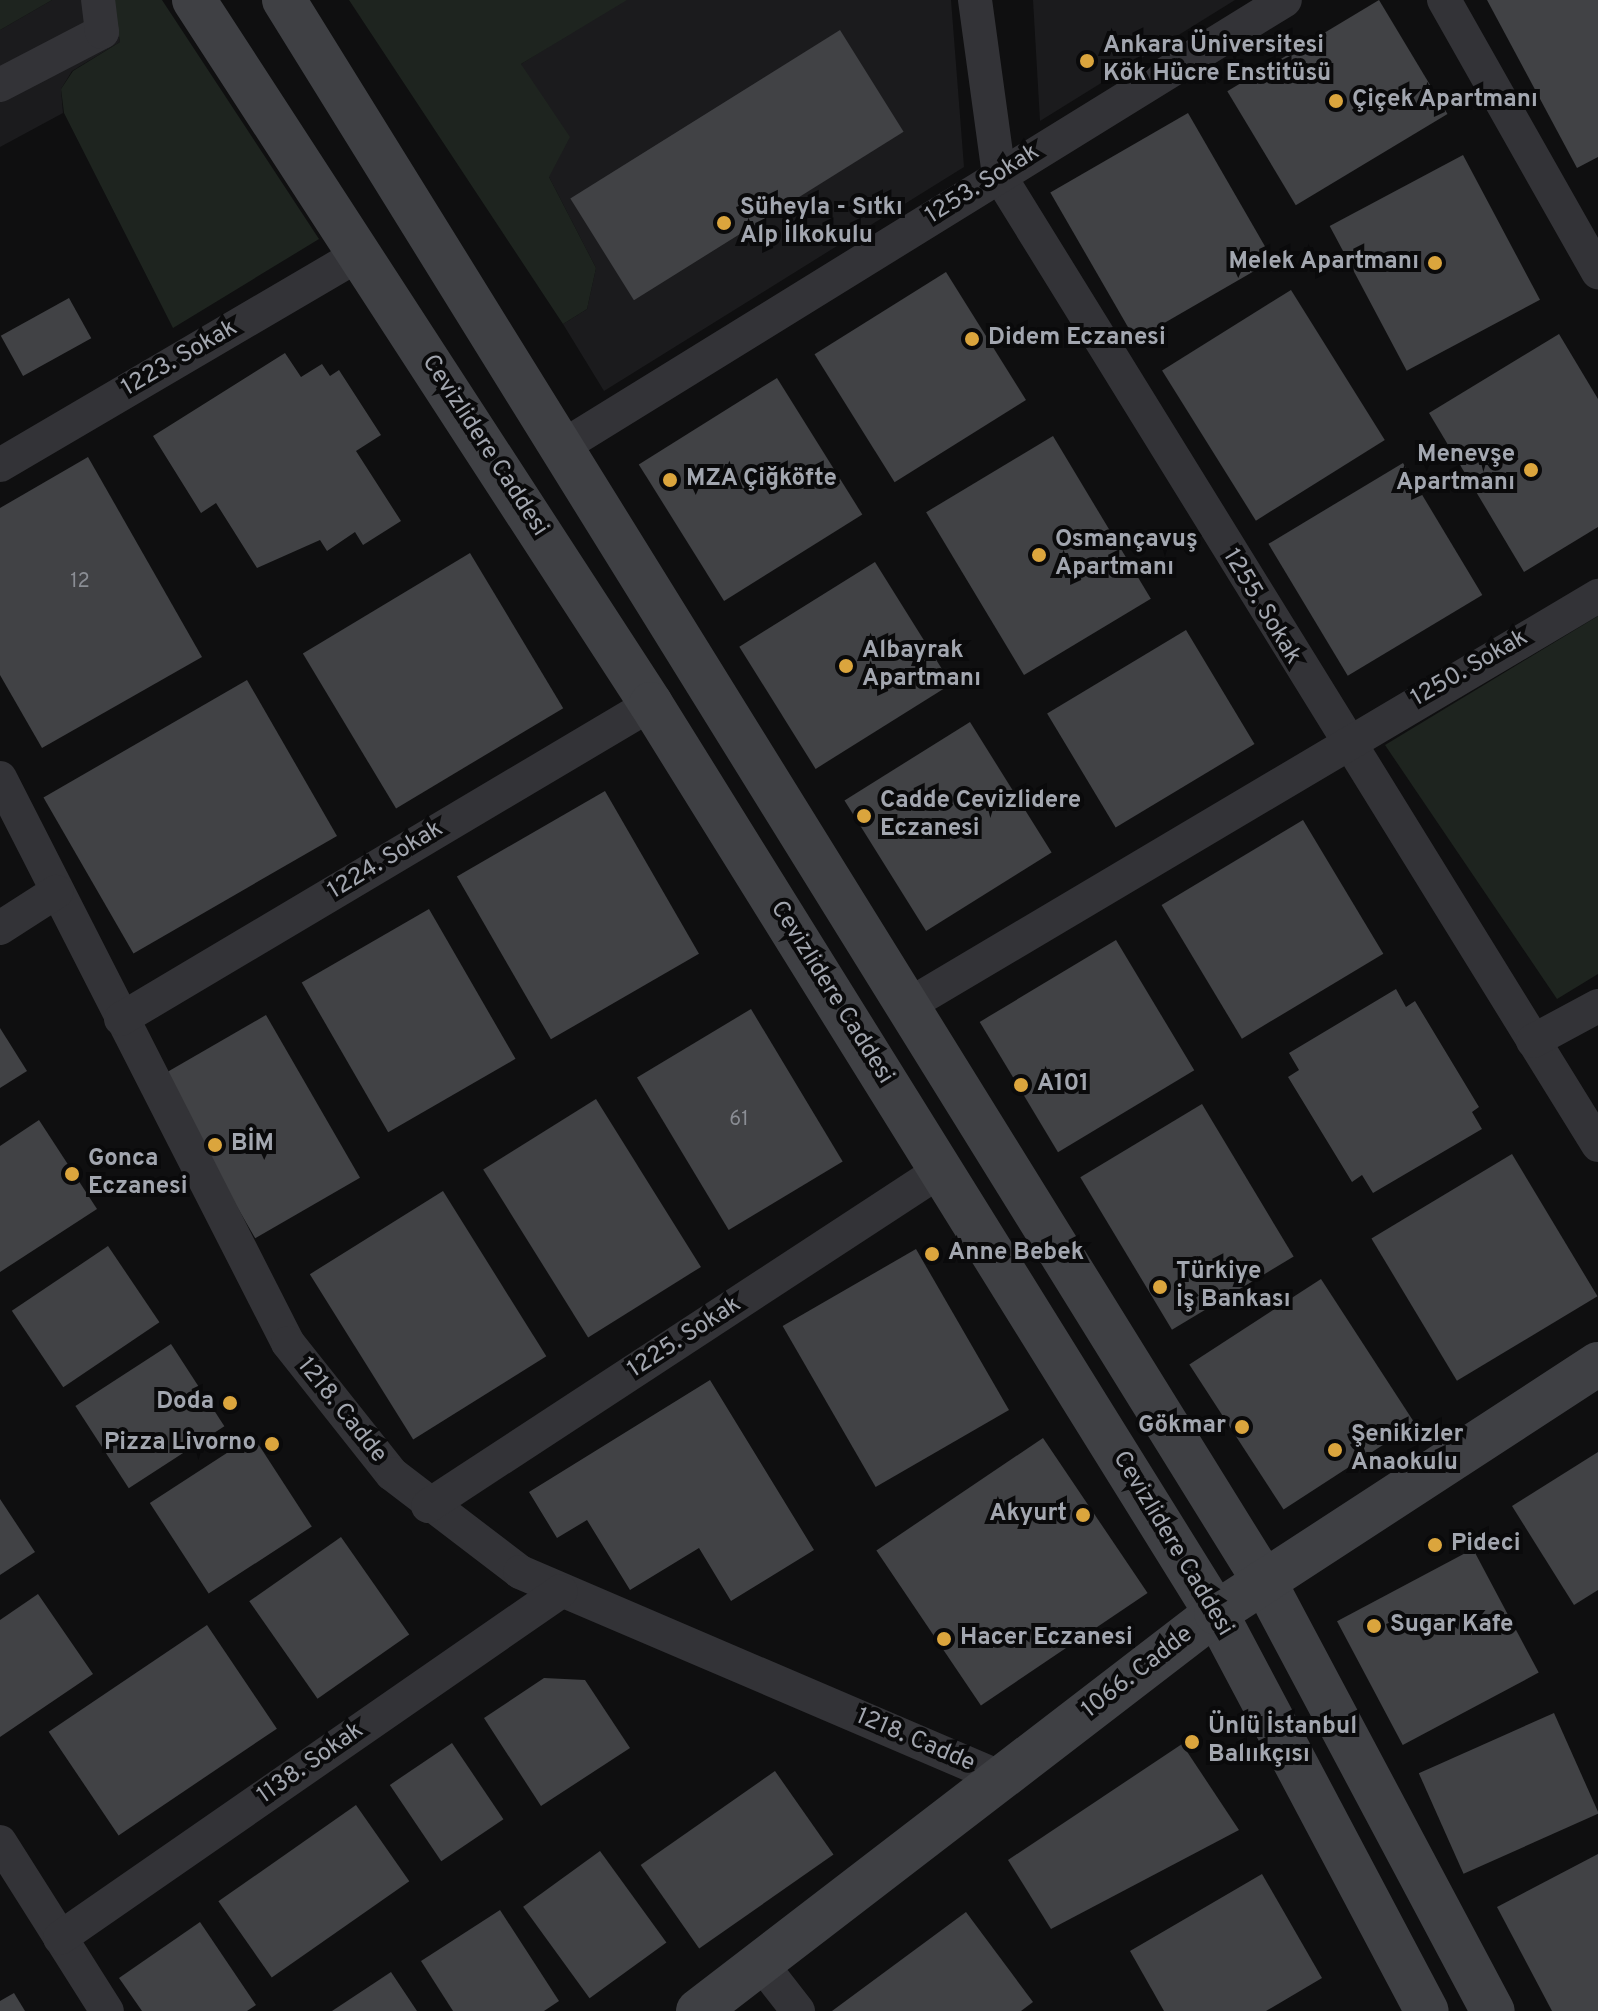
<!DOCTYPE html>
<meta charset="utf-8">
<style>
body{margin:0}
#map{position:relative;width:1598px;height:2011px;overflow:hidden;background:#0f0f10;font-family:Overpass,sans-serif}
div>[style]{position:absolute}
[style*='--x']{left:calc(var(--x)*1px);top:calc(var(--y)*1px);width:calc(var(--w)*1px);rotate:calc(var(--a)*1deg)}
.built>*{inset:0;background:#1b1b1d}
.green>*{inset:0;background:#1e241f}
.building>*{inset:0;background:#414245;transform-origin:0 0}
.street>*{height:34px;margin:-17px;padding:0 17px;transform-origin:17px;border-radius:17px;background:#333337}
.secondary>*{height:44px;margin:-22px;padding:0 22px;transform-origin:22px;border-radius:22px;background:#3f4044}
.dots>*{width:22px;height:22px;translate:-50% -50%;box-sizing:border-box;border:4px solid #0a0a0b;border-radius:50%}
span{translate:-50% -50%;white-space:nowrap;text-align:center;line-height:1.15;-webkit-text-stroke:8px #0a0a0b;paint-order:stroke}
.number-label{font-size:20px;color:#8a8d94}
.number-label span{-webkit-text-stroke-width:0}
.poi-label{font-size:24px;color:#a2a6af;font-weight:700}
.left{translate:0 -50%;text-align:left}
.right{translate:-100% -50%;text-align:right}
.street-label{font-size:24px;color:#a2a6af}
</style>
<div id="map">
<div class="built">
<i style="clip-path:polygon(52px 0,113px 0,120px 42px,72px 71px,61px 89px,63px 113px,0 147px,0 30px)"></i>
<i style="clip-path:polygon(623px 0,951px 0,964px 167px,604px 391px,563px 324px,587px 309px,596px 268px,549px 177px,521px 64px)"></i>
<i style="clip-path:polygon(1033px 0,1235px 0,1040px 121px)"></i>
</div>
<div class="green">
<i style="clip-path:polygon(0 0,52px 0,0 30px)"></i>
<i style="clip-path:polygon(113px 0,162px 0,319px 239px,173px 328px,64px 113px,61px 89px,73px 71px,120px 42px)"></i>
<i style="clip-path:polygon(349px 0,627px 0,521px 64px,570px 137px,549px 177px,596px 268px,587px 309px,563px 324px)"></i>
<i style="clip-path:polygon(1598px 616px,1598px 974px,1557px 999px,1385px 745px)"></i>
</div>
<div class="building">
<i style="left:1379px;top:0;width:133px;height:177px;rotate:59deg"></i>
<i style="clip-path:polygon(1487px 0,1598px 0,1598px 157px,1577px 168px)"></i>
<i style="left:840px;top:30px;width:120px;height:318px;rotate:58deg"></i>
<i style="left:1188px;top:113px;width:170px;height:159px;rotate:60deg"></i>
<i style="left:1463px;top:155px;width:164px;height:151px;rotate:62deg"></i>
<i style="left:946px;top:272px;width:151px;height:155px;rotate:58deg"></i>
<i style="left:1291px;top:290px;width:177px;height:152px;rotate:58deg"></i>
<i style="left:69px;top:298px;width:46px;height:78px;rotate:61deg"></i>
<i style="clip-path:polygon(1559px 334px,1598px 399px,1598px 527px,1524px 572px,1429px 413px)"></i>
<i style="clip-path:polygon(285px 353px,301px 377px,322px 364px,330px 376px,339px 370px,381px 435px,356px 451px,401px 521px,363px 545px,355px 532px,327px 551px,320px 540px,257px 568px,216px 503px,201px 513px,153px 436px)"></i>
<i style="left:777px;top:378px;width:161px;height:163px;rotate:58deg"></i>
<i style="left:1053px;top:436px;width:190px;height:148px;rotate:59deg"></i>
<i style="clip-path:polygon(88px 457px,202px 657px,42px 748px,0 675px,0 508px)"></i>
<i style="left:1403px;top:463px;width:154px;height:157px;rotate:59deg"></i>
<i style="left:470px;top:553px;width:181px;height:195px;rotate:59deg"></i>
<i style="left:875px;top:562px;width:144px;height:160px;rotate:58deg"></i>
<i style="left:1186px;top:630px;width:133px;height:162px;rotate:59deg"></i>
<i style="left:247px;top:680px;width:180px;height:235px;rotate:60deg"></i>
<i style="left:970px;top:722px;width:154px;height:148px;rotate:58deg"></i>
<i style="left:605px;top:791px;width:188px;height:171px;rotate:60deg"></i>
<i style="left:1303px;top:820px;width:156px;height:165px;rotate:59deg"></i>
<i style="left:429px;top:909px;width:173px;height:147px;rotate:60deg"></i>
<i style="left:1116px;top:940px;width:152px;height:159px;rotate:59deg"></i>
<i style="clip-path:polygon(1396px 989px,1406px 1007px,1415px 1001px,1479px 1107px,1472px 1112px,1482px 1129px,1373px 1193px,1362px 1175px,1352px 1182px,1288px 1077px,1299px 1070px,1289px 1053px)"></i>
<i style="left:751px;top:1009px;width:178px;height:133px;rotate:59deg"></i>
<i style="left:266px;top:1015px;width:188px;height:121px;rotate:60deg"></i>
<i style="clip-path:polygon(0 1028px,27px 1071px,0 1088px)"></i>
<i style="left:596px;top:1099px;width:198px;height:133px;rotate:58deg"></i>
<i style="left:1202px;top:1104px;width:178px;height:142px;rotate:59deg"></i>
<i style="clip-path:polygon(39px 1120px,97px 1209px,0 1272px,0 1146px)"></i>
<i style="left:1512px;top:1154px;width:166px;height:164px;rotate:59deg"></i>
<i style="left:443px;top:1191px;width:195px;height:157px;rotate:58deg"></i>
<i style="left:108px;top:1246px;width:92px;height:116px;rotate:56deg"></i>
<i style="left:916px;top:1249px;width:186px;height:154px;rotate:60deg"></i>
<i style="left:1321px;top:1279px;width:173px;height:157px;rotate:57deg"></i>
<i style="left:171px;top:1344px;width:98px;height:114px;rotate:57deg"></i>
<i style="clip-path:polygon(710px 1380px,814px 1550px,731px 1601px,699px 1548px,630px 1590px,587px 1520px,557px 1538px,529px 1492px)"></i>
<i style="left:253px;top:1436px;width:108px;height:123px;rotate:57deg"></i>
<i style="left:1043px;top:1438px;width:187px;height:201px;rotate:56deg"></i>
<i style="clip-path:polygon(1598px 1452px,1598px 1590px,1574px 1605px,1512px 1506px)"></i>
<i style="clip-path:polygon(0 1499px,35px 1552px,0 1575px)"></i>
<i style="left:341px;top:1537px;width:119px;height:112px;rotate:55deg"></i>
<i style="left:1473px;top:1549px;width:140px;height:154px;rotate:62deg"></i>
<i style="clip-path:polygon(38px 1594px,93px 1674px,0 1737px,0 1620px)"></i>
<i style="left:207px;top:1625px;width:125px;height:191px;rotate:56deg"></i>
<i style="clip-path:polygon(544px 1678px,585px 1680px,630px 1748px,541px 1806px,484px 1718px)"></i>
<i style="left:1554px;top:1713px;width:110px;height:148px;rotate:66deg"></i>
<i style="left:452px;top:1743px;width:92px;height:75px;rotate:56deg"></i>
<i style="clip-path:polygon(1182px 1744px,1239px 1830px,1051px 1929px,1008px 1860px)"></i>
<i style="left:775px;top:1771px;width:102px;height:164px;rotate:55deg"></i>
<i style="left:356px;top:1805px;width:93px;height:168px;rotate:55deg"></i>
<i style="left:600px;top:1851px;width:113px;height:95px;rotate:54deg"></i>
<i style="clip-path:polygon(1598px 1854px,1598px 2011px,1552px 2011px,1497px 1907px)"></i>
<i style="clip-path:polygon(1262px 1874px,1322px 1978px,1266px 2011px,1164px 2011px,1130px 1951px)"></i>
<i style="clip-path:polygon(500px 1910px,559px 2001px,544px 2011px,453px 2011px,421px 1961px)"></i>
<i style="clip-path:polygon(966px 1912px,1033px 2002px,1021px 2011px,832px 2011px)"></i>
<i style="clip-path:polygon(200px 1922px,256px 2005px,247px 2011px,142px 2011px,119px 1978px)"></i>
<i style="clip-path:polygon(391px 1972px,417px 2011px,332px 2011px)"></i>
<i style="clip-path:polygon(14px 1993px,25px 2011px,0 2011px,0 2001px)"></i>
</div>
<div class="street">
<i style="--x:975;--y:0;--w:177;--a:82.2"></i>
<i style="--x:999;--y:175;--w:1140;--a:58.3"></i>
<i style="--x:1444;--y:0;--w:313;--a:60.5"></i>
<i style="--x:0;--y:85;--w:115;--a:-27.5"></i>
<i style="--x:102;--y:32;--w:32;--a:-97"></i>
<i style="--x:560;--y:448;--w:852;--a:-31.71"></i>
<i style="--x:0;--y:465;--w:417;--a:-30.4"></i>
<i style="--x:0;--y:778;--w:634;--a:62.99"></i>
<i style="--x:288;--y:1343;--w:167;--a:51.6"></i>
<i style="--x:392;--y:1474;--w:161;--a:37.4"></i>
<i style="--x:520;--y:1572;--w:526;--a:23.16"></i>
<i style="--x:0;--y:928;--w:67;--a:-32.7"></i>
<i style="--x:905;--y:1007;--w:806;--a:-30.67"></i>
<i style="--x:121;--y:1019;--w:617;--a:-30.72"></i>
<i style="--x:1533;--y:1041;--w:74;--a:-28.3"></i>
<i style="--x:428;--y:1506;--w:613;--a:-33.22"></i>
<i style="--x:0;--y:1842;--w:200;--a:57.7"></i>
<i style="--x:60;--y:1938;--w:609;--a:-34.71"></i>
<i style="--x:763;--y:1966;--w:57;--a:52.1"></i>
</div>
<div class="secondary">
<i style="--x:194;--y:0;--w:839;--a:57.01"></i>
<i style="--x:651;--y:704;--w:1070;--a:58.14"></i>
<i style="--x:1216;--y:1613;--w:450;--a:62.1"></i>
<i style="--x:284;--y:0;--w:1860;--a:58.21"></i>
<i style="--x:1264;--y:1581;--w:487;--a:62"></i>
<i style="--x:698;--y:2011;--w:653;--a:-37.54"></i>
<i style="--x:1216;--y:1613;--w:456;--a:-33.1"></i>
</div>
<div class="dots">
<i style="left:1087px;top:61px;background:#dba53d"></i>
<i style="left:1336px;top:101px;background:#dba53d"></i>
<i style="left:724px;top:223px;background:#dba53d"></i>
<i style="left:1435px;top:263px;background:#dba53d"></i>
<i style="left:972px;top:339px;background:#dba53d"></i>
<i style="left:1531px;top:470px;background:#dba53d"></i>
<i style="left:670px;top:480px;background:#dba53d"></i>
<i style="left:1039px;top:555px;background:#dba53d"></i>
<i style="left:846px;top:666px;background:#dba53d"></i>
<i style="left:864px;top:816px;background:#dba53d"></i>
<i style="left:1021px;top:1085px;background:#dba53d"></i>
<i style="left:215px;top:1145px;background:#dba53d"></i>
<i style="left:72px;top:1174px;background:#dba53d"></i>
<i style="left:932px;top:1254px;background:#dba53d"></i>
<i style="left:1160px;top:1287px;background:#dba53d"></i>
<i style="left:230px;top:1403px;background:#dba53d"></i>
<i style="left:1242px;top:1427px;background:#dba53d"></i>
<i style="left:272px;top:1444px;background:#dba53d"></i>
<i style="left:1335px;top:1450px;background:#dba53d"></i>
<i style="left:1083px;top:1515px;background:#dba53d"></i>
<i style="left:1435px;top:1545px;background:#dba53d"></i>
<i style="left:1374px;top:1626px;background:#dba53d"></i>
<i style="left:944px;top:1639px;background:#dba53d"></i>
<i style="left:1192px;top:1742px;background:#dba53d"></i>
</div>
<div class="number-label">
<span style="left:80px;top:582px">12</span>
<span style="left:739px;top:1120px">61</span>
</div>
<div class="poi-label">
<span class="left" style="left:1103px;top:61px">Ankara Üniversitesi<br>Kök Hücre Enstitüsü</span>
<span class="left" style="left:1352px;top:101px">Çiçek Apartmanı</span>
<span class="left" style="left:740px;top:223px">Süheyla - Sıtkı<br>Alp İlkokulu</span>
<span class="right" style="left:1419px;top:263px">Melek Apartmanı</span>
<span class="left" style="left:988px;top:339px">Didem Eczanesi</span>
<span class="right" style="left:1515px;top:470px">Menevşe<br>Apartmanı</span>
<span class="left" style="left:686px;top:480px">MZA Çiğköfte</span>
<span class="left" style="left:1055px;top:555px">Osmançavuş<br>Apartmanı</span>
<span class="left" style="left:862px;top:666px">Albayrak<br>Apartmanı</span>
<span class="left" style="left:880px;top:816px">Cadde Cevizlidere<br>Eczanesi</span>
<span class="left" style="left:1037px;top:1085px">A101</span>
<span class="left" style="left:231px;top:1145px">BİM</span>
<span class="left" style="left:88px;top:1174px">Gonca<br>Eczanesi</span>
<span class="left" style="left:948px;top:1254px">Anne Bebek</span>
<span class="left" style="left:1176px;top:1287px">Türkiye<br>İş Bankası</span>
<span class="right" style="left:214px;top:1403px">Doda</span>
<span class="right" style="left:1226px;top:1427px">Gökmar</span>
<span class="left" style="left:1351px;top:1450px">Şenikizler<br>Anaokulu</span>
<span class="right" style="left:256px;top:1444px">Pizza Livorno</span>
<span class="right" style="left:1067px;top:1515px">Akyurt</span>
<span class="left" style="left:1451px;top:1545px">Pideci</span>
<span class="left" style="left:1390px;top:1626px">Sugar Kafe</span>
<span class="left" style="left:960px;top:1639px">Hacer Eczanesi</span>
<span class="left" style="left:1208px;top:1742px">Ünlü İstanbul<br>Balııkçısı</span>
</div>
<div class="street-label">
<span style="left:983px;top:185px;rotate:-32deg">1253. Sokak</span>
<span style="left:180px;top:359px;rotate:-30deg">1223. Sokak</span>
<span style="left:484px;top:446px;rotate:57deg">Cevizlidere Caddesi</span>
<span style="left:1261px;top:607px;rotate:59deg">1255. Sokak</span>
<span style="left:1470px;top:669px;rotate:-30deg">1250. Sokak</span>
<span style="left:386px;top:861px;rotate:-31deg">1224. Sokak</span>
<span style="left:831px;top:993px;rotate:58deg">Cevizlidere Caddesi</span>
<span style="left:685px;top:1338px;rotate:-33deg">1225. Sokak</span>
<span style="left:341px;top:1411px;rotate:51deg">1218. Cadde</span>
<span style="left:1172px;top:1544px;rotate:59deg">Cevizlidere Caddesi</span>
<span style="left:1138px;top:1673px;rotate:-38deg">1066. Cadde</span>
<span style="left:915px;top:1741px;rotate:23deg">1218. Cadde</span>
<span style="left:311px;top:1764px;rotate:-35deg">1138. Sokak</span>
</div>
</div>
